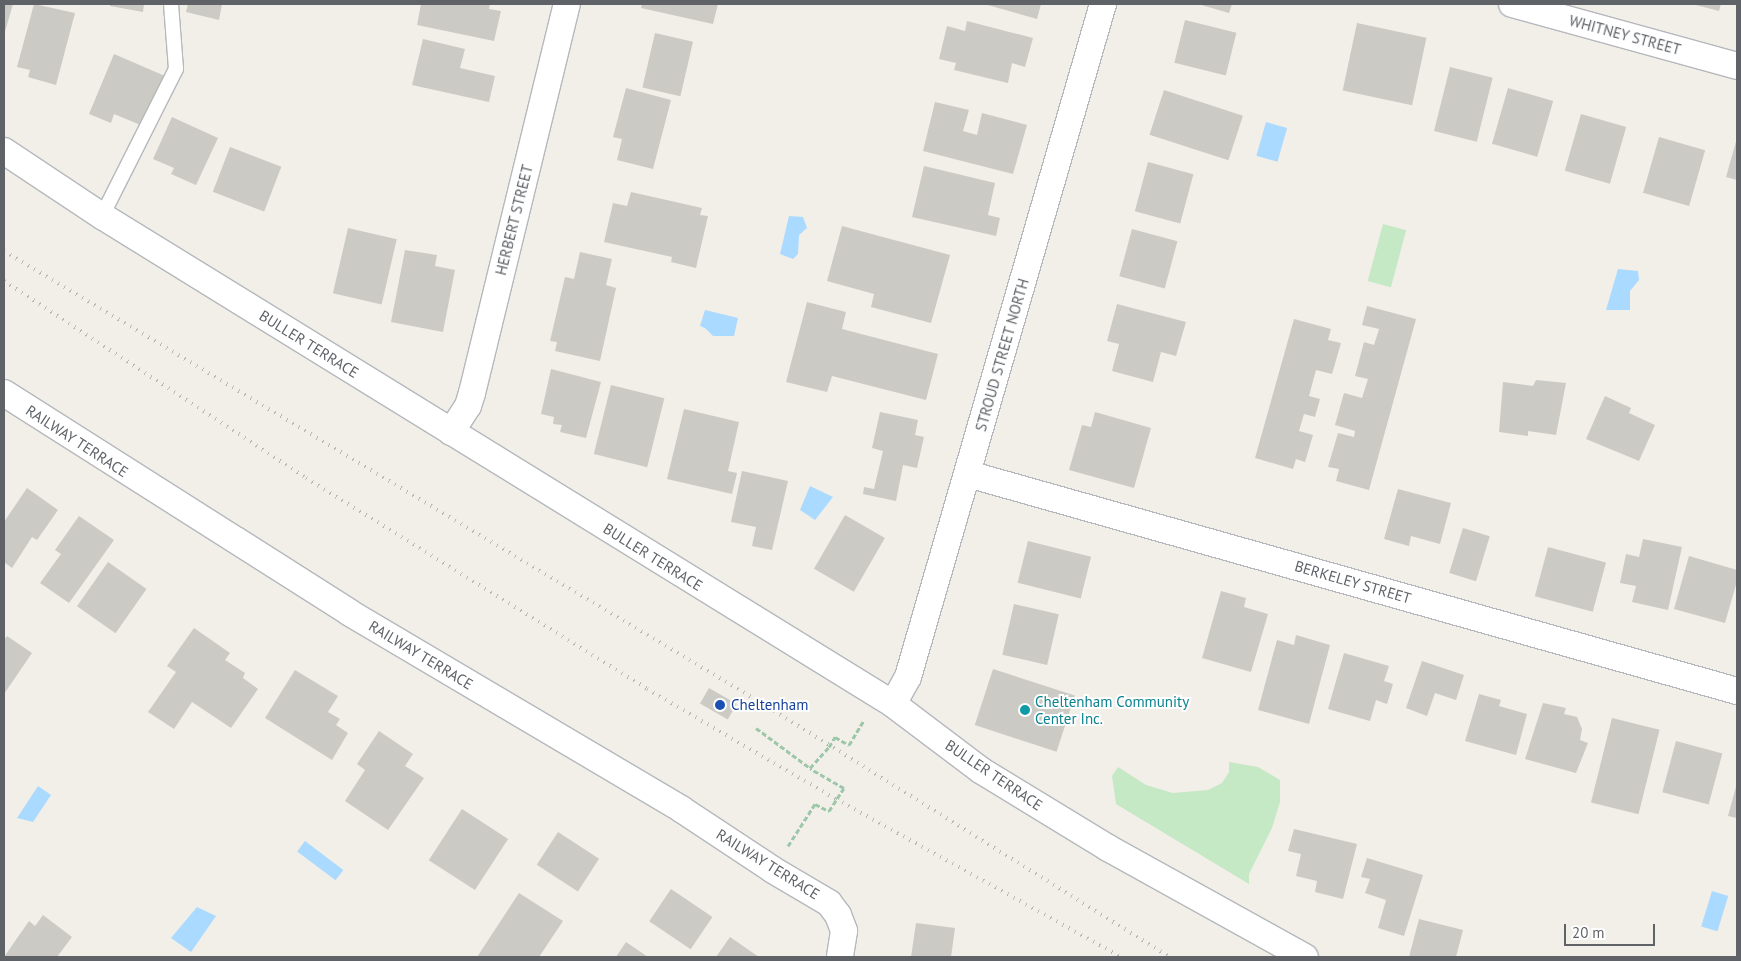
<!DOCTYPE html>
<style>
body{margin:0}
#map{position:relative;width:1741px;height:961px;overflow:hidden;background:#f1efe8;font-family:"PT Sans",sans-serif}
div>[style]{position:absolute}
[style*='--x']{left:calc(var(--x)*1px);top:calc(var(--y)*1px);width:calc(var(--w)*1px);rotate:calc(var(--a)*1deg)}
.green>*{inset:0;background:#c5e8c5;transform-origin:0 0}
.water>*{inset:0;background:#aadaff;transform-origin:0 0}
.building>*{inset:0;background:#cccac5;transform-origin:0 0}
.path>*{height:3px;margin-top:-1.5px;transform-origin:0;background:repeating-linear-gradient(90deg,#9cc7a9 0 5px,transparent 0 7.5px)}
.roads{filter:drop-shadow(1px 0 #b5b8bc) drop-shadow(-1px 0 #b5b8bc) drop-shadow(0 1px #b5b8bc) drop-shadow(0 -1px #b5b8bc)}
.lane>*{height:14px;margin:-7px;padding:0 7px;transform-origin:7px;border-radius:7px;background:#fff}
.street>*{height:26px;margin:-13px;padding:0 13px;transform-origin:13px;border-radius:13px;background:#fff}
.rail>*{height:4px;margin-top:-2px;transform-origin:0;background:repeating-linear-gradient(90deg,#b6b7b8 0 1px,transparent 0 7px)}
.dots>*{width:14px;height:14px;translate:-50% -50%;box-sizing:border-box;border:2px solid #fff;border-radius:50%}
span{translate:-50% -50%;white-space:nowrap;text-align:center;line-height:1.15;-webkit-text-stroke:4px #fff;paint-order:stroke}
.street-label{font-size:15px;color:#5f6368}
.culture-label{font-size:15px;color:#0d838f}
.left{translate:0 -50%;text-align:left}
.transit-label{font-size:15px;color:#164399}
.frame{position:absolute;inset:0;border:5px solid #5f6368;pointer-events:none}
.scale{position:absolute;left:1564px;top:924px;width:91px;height:22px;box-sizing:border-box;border:2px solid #5f6368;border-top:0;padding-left:6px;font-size:15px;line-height:18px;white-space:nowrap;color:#5f6368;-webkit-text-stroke:4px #fff;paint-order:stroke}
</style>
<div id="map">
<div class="green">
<i style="left:1383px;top:224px;width:24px;height:59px;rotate:15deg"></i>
<i style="clip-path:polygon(1229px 762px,1258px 767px,1280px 780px,1280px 802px,1272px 828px,1249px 874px,1249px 884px,1116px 804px,1112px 776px,1118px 767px,1146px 785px,1173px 793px,1208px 790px,1222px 783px,1229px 772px)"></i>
</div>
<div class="water">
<i style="left:1266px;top:122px;width:22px;height:35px;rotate:16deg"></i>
<i style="clip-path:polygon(789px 216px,803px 217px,807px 228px,799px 235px,798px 254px,793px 259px,780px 254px)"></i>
<i style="clip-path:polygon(1618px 269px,1638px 271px,1639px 280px,1630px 291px,1630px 310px,1606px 310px)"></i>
<i style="clip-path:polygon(705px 310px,738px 318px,734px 336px,713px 336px,705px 328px,700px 326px)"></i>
<i style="clip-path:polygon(810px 486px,833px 497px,815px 520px,800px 510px)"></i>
<i style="clip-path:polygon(38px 786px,51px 795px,33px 822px,17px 818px)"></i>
<i style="left:305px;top:841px;width:48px;height:13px;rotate:37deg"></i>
<i style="left:1712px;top:891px;width:17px;height:37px;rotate:17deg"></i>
<i style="clip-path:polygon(197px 907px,216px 916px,191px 952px,171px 938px)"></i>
</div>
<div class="building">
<i style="clip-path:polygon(4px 4px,13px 4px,4px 35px)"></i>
<i style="clip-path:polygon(34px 4px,75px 13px,56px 85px,28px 77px,30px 70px,17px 67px)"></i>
<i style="clip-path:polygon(110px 4px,144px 4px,143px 12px,110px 6px)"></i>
<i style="clip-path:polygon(188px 4px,222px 4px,219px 20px,186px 12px)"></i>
<i style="clip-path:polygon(421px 4px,490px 4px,489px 9px,501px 11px,494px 41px,417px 25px)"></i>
<i style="clip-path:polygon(642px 4px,718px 4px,713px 24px,641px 8px)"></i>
<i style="clip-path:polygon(984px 4px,1041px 4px,1037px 19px)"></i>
<i style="clip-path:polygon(1198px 4px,1232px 4px,1229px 13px)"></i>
<i style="clip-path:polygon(1692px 4px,1721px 4px,1719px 11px)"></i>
<i style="left:1185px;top:20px;width:53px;height:44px;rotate:14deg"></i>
<i style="clip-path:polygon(967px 21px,1033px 38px,1025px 67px,1012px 63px,1008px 83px,954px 70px,956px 63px,939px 59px,947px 26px,965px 31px)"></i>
<i style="left:1357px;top:23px;width:71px;height:69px;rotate:12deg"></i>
<i style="left:655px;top:33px;width:39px;height:56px;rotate:13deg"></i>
<i style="clip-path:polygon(423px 39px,465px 49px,460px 68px,495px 76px,489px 102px,412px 85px)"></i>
<i style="clip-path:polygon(114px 54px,165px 76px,143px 126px,114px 114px,111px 123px,89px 114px)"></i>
<i style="left:1450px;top:67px;width:44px;height:66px;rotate:14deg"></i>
<i style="clip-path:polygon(626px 88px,671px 100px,653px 169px,617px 160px,622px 139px,613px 137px)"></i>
<i style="left:1508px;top:88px;width:47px;height:58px;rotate:16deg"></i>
<i style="left:1164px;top:90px;width:83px;height:47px;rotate:18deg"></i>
<i style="clip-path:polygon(935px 102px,969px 110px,963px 131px,977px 135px,982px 113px,1027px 125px,1013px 174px,923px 151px)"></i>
<i style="left:1581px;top:114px;width:47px;height:59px;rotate:16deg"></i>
<i style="clip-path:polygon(172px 117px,218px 138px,196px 185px,171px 174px,174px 168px,153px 159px)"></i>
<i style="left:1659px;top:137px;width:48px;height:58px;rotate:16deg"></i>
<i style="clip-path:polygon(1737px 138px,1737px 180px,1726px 177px)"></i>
<i style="left:230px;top:147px;width:55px;height:48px;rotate:21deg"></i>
<i style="left:1148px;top:162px;width:47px;height:51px;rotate:15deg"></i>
<i style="clip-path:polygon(924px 166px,995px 183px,988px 215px,1000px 218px,996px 236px,912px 217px)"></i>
<i style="clip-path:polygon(631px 192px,702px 208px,700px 215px,708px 216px,696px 268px,671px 262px,672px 257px,604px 242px,613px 203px,627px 206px)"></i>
<i style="clip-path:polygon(842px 226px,950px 255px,931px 323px,871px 307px,874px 294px,827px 281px)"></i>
<i style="left:348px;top:228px;width:50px;height:67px;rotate:13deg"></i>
<i style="left:1132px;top:229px;width:47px;height:49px;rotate:15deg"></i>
<i style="clip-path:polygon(405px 250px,437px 255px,435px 266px,455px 270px,443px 332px,391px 322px)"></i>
<i style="clip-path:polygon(580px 252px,612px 259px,606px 285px,616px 288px,600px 361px,555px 351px,557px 342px,550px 341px,565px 277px,574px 279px)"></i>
<i style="clip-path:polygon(807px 302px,846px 312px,842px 329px,938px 354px,926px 400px,832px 376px,827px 392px,786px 382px)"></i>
<i style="clip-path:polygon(1117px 304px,1186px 322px,1176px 356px,1161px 352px,1153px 382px,1112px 371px,1119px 344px,1107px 341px)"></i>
<i style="clip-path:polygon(1367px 306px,1416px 319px,1369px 490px,1336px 481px,1339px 469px,1328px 467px,1338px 433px,1354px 437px,1355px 431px,1335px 425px,1344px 393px,1362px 398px,1368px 379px,1355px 376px,1364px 342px,1374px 345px,1379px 329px,1362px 325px)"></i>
<i style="clip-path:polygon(1294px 319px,1331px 329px,1328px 340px,1341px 343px,1332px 374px,1316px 370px,1309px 396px,1320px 399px,1315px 417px,1304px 414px,1299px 431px,1313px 435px,1305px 462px,1296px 459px,1293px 469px,1255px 458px)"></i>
<i style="clip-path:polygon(551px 369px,601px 382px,586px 438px,560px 432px,562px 425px,553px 424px,554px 417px,541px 414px)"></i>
<i style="clip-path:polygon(1536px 380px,1566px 383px,1556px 435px,1528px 431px,1528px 436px,1499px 432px,1503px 382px,1533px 386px)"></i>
<i style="left:611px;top:385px;width:55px;height:71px;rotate:14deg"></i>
<i style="clip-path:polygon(1605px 396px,1631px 408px,1629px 413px,1655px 425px,1639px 461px,1586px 439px)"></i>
<i style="clip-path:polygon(684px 409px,739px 422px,728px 471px,737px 473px,732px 494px,667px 479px)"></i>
<i style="clip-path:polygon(880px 412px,918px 420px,915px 435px,924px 437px,917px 468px,903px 465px,896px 501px,863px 494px,864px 487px,874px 489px,883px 451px,872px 448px)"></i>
<i style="clip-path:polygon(1095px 412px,1151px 428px,1134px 488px,1069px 470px,1082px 425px,1091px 427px)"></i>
<i style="clip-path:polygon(742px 471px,788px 481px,772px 550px,752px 546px,756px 527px,731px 522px)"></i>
<i style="clip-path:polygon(27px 488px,58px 510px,37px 540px,32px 537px,12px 568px,4px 562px,4px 522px)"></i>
<i style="clip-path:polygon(1398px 489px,1451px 503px,1440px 544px,1411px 536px,1409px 546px,1384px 539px)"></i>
<i style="left:845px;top:515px;width:46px;height:62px;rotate:30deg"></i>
<i style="clip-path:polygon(79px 516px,114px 540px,69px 603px,40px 583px,61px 554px,55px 550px)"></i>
<i style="left:1463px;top:528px;width:28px;height:47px;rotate:17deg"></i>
<i style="clip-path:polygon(1643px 539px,1682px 547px,1668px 610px,1632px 602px,1636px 586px,1620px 583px,1626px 554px,1639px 557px)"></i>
<i style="left:1028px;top:541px;width:65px;height:43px;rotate:14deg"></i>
<i style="left:1548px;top:547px;width:60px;height:51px;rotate:15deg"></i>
<i style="clip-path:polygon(1689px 556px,1737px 570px,1737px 581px,1725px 623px,1674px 609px)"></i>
<i style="left:108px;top:562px;width:47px;height:54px;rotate:35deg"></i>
<i style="clip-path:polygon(1221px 591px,1246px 598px,1244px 607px,1268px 614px,1251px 672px,1202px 658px)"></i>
<i style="left:1014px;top:604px;width:46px;height:52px;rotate:13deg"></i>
<i style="clip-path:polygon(194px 628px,230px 653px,225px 660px,245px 673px,243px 678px,258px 689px,231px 728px,192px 702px,174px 729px,148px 712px,176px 672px,167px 666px)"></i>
<i style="clip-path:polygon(1296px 635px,1330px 645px,1309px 724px,1258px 710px,1277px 640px,1294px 645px)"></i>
<i style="clip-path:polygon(7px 636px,32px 653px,4px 694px,4px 640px)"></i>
<i style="clip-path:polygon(1344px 653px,1389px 666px,1384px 681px,1393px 684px,1387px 704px,1376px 700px,1370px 721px,1328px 709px)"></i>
<i style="clip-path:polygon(1422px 661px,1464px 675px,1456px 700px,1435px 693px,1427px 716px,1406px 708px)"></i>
<i style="left:993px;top:669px;width:86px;height:59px;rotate:18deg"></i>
<i style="clip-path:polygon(295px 670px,338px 696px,328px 712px,340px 719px,336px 725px,348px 733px,332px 760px,265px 718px)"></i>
<i style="left:709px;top:688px;width:32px;height:18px;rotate:30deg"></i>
<i style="clip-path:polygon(1479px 694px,1501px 700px,1499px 706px,1527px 714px,1516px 755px,1465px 741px)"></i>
<i style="clip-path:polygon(1543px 703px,1566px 708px,1564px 714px,1577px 717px,1582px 729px,1580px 740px,1588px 743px,1576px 773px,1525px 759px)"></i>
<i style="left:1612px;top:718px;width:49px;height:87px;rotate:14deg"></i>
<i style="clip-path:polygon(379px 731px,413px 754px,405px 766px,424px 778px,388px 830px,345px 801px,365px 770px,357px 764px)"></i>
<i style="left:1676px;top:741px;width:48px;height:53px;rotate:15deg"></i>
<i style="clip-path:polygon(1737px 783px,1737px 818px,1728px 816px)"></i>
<i style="left:462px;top:809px;width:55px;height:61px;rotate:33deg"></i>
<i style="clip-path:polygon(1294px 829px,1357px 844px,1343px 899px,1315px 892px,1317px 881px,1296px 876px,1301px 854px,1288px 851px)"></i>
<i style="left:558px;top:832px;width:49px;height:39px;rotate:33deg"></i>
<i style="clip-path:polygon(1367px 858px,1423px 875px,1404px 936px,1378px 928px,1386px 900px,1365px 893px,1370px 879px,1361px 877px)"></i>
<i style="left:671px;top:889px;width:50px;height:39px;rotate:34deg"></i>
<i style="clip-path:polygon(519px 893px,563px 921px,539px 957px,477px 957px)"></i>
<i style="clip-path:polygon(43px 915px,72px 937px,57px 957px,4px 957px,29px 921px,35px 926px)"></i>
<i style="clip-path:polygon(1419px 919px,1463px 930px,1456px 957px,1409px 957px)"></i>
<i style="clip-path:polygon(916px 923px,955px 928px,951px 957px,911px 957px)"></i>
<i style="clip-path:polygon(730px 937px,759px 957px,716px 957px)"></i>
<i style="clip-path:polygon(626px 942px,648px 957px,616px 957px)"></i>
</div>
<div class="path">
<i style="--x:756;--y:728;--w:67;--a:36.5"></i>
<i style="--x:788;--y:846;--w:50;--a:-57.3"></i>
<i style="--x:815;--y:804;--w:16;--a:27"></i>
<i style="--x:829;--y:811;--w:27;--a:-57"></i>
<i style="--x:844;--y:788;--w:39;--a:-150"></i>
<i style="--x:810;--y:768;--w:28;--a:-48"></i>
<i style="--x:829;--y:747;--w:12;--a:-59"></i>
<i style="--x:835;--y:737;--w:16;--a:30"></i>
<i style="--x:849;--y:745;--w:29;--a:-59"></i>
</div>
<div class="roads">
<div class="lane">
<i style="--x:102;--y:216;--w:165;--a:-63.3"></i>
<i style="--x:176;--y:69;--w:65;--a:-94.4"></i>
</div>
<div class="street">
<i style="--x:1512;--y:4;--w:233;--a:15.4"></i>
<i style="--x:4;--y:151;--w:118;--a:33.6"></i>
<i style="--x:102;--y:216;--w:929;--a:31.67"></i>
<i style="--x:893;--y:704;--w:111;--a:37"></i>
<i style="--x:982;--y:771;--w:148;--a:31.4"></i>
<i style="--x:1108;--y:848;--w:225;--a:29"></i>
<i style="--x:4;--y:393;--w:410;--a:32.4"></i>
<i style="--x:350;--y:613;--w:385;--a:30.6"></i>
<i style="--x:681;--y:809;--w:110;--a:33.5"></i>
<i style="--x:773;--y:870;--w:65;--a:30.5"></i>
<i style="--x:829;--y:903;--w:15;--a:53"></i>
<i style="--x:838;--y:915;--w:17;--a:69"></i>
<i style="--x:844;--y:931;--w:26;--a:99"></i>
<i style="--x:451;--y:432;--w:31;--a:-57"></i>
<i style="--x:468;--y:406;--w:14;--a:-73"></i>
<i style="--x:472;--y:393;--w:400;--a:-76.3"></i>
<i style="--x:968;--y:474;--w:799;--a:15.76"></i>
<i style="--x:893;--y:704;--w:31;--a:-61"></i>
<i style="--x:908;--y:677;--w:701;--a:-73.84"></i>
</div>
</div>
<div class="rail">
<i style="--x:4;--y:251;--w:890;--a:30.83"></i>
<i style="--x:768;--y:707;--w:473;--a:31.9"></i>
<i style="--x:4;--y:281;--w:361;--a:33.1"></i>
<i style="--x:306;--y:478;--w:401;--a:31.7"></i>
<i style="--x:647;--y:689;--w:219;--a:30.2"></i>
<i style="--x:836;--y:799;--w:326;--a:29"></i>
</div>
<div class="dots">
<i style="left:720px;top:705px;background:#1a4fb4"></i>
<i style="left:1025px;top:710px;background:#0f9aa8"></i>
</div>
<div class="street-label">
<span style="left:1625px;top:35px;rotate:15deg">WHITNEY STREET</span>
<span style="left:514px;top:220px;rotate:-76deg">HERBERT STREET</span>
<span style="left:309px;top:344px;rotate:32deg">BULLER TERRACE</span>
<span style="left:1002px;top:355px;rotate:-74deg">STROUD STREET NORTH</span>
<span style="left:77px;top:441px;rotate:33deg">RAILWAY TERRACE</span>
<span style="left:653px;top:557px;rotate:32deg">BULLER TERRACE</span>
<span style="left:1353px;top:582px;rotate:16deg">BERKELEY STREET</span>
<span style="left:421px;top:655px;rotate:31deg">RAILWAY TERRACE</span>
<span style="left:994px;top:775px;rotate:34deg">BULLER TERRACE</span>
<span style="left:768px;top:864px;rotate:32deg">RAILWAY TERRACE</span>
</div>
<div class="culture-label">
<span class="left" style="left:1035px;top:710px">Cheltenham Community<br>Center Inc.</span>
</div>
<div class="transit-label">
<span class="left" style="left:731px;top:705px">Cheltenham</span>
</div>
<div class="frame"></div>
<div class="scale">20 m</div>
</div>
